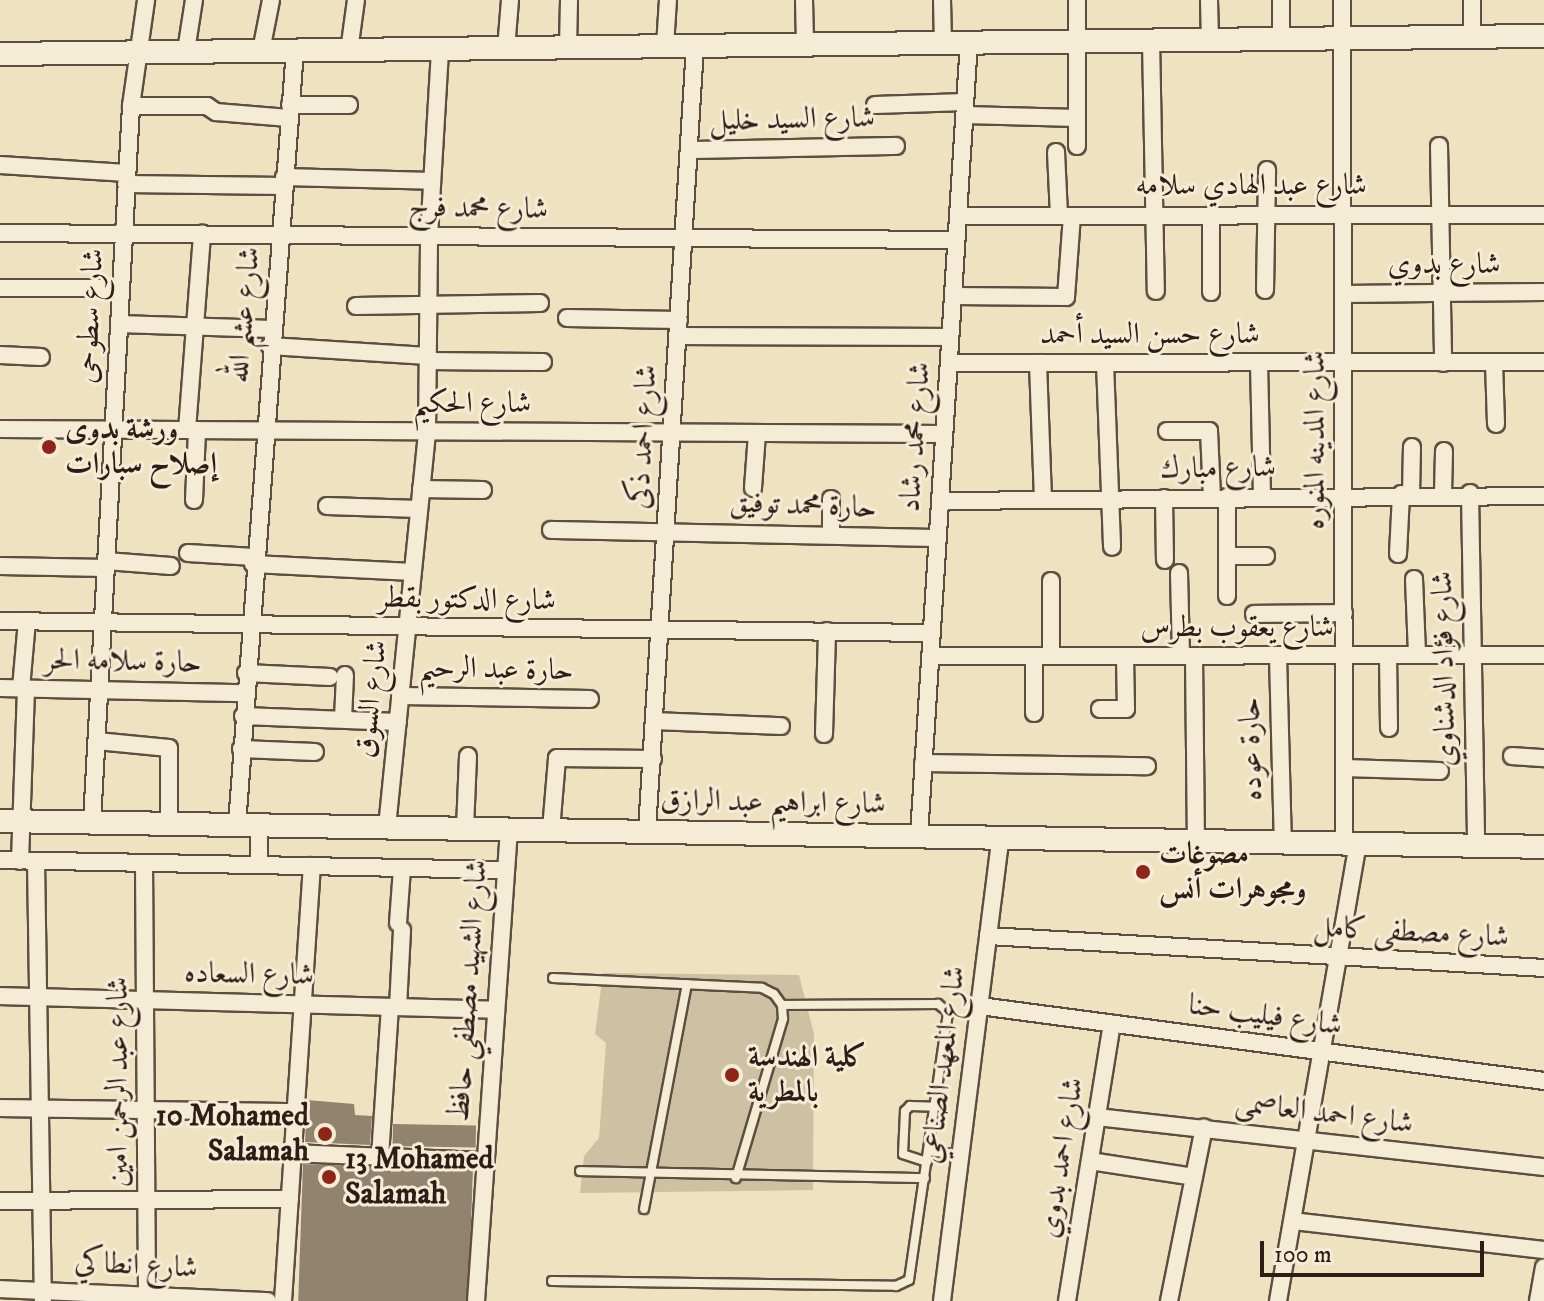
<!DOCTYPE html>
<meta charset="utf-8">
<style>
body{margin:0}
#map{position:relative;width:1544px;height:1301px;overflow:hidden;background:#efe2c0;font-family:"IM FELL DW Pica",Amiri,serif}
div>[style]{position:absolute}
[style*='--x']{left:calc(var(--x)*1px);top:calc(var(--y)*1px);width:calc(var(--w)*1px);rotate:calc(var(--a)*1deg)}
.green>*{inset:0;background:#cec1a3}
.building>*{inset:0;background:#92836f;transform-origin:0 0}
.roads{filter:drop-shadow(2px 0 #5e4e41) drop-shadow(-2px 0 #5e4e41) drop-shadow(0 2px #5e4e41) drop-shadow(0 -2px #5e4e41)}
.lane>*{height:8px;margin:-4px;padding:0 4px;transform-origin:4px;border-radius:4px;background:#f5ecd6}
.street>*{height:16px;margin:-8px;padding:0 8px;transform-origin:8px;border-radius:8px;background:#f5ecd6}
.secondary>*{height:22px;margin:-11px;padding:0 11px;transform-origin:11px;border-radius:11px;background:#f5ecd6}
.dots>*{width:22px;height:22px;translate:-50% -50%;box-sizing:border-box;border:4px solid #f5ecd6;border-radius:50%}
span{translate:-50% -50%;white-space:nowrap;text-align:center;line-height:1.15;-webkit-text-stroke:6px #f5ecd6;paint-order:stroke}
.street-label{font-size:30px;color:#2e1d17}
.poi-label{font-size:30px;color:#2e1d17;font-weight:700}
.left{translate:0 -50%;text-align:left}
.right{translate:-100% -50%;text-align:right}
.scale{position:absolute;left:1260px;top:1241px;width:224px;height:36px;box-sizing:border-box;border:4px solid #2e1d17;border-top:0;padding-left:10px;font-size:24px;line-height:28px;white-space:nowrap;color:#2e1d17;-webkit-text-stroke:6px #f5ecd6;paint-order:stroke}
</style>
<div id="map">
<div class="green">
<i style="clip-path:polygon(603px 973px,799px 975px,814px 1034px,813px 1190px,580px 1193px,584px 1156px,599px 1138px,606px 1043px,595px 1034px)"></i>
</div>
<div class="building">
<i style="clip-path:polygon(307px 1100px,354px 1104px,355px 1115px,372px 1116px,370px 1145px,305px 1142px)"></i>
<i style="left:393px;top:1124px;width:83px;height:22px;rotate:1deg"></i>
<i style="left:303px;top:1164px;width:170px;height:137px;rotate:2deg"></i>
</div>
<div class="roads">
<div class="lane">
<i style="--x:553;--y:978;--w:209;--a:2.7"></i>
<i style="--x:762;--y:988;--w:13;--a:27"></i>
<i style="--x:774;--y:994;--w:14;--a:54"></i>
<i style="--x:782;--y:1005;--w:14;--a:86"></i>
<i style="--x:783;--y:1019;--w:166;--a:106.5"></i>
<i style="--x:928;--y:1151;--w:33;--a:7"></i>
<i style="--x:927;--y:1162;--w:25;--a:-162"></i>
<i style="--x:903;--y:1154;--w:43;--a:-87.3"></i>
<i style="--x:905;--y:1111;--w:7;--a:-45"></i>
<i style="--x:910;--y:1106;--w:25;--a:2"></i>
<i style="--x:580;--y:1171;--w:345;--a:1.2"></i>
<i style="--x:644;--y:1209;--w:229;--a:-79.2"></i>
<i style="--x:552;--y:1281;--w:344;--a:0.8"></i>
<i style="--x:896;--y:1286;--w:14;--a:-25"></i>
<i style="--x:909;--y:1280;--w:271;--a:-81.7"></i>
<i style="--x:948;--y:1012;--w:13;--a:-141"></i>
<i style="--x:938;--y:1004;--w:156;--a:179.6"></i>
</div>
<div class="street">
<i style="--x:804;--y:0;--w:44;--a:88.7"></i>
<i style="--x:942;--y:0;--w:43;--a:88.7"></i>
<i style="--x:1209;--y:0;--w:40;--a:88.6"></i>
<i style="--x:1342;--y:0;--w:842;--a:89.86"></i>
<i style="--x:1472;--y:37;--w:37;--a:-90"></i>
<i style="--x:1281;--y:39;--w:39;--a:-90"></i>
<i style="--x:1151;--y:40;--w:251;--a:88.9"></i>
<i style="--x:665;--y:46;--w:46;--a:-86.3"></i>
<i style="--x:568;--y:48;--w:48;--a:-88.8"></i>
<i style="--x:506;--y:49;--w:49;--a:-85.3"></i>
<i style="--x:186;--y:51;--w:52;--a:-81.1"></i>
<i style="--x:261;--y:51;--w:52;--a:-78.9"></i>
<i style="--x:349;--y:51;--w:51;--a:-82.2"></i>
<i style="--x:290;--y:105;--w:59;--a:0"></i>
<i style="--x:875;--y:105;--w:90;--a:-1.9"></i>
<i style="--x:131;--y:106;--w:76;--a:0"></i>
<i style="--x:207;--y:106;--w:11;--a:34"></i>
<i style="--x:216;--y:112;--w:73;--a:4.7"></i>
<i style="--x:965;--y:115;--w:112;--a:1.5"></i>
<i style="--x:1077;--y:146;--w:146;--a:-90"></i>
<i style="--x:1439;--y:146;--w:217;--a:88.9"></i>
<i style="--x:689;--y:150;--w:207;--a:-1.1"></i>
<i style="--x:1056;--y:152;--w:64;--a:87.3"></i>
<i style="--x:0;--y:165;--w:127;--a:3.6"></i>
<i style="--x:284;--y:177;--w:148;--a:1.5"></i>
<i style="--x:126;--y:184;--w:158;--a:0.7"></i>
<i style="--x:958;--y:216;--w:586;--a:-0.1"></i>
<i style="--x:0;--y:233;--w:956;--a:0.42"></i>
<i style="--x:0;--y:288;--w:121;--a:0"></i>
<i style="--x:1265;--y:290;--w:120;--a:-89"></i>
<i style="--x:1211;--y:292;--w:77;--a:-90"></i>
<i style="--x:1344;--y:294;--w:200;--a:-0.6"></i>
<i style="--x:953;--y:296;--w:113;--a:0.5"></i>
<i style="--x:1066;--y:297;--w:81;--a:-85.8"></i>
<i style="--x:356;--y:306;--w:184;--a:-0.9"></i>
<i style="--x:567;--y:318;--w:112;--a:1"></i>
<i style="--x:119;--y:324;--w:153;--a:1.9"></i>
<i style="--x:678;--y:336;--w:272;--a:0.2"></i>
<i style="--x:270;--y:346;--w:158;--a:3.6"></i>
<i style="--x:0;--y:355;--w:41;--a:2.8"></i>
<i style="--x:428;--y:361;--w:115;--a:0.5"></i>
<i style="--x:949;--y:363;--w:595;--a:-0.1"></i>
<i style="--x:1038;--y:363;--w:136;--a:87.9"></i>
<i style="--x:1105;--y:363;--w:184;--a:87.8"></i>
<i style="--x:1259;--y:363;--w:133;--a:88.7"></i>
<i style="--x:1494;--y:363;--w:61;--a:88.1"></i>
<i style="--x:0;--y:429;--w:944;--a:0.3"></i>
<i style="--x:187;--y:430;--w:197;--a:-85.6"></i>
<i style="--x:1167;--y:431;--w:42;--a:0"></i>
<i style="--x:1209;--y:431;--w:66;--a:87.4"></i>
<i style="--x:753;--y:488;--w:55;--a:-85.8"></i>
<i style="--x:421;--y:489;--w:62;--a:0.9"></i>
<i style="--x:1443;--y:493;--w:42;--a:-88.6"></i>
<i style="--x:1470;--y:493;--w:352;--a:89"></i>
<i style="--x:1411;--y:494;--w:47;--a:-88.8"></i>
<i style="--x:1227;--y:497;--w:99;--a:90"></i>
<i style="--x:1164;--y:498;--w:62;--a:89.1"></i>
<i style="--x:194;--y:500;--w:70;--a:-87.5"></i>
<i style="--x:940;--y:501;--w:604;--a:-0.47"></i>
<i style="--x:327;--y:506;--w:92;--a:1.9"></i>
<i style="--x:551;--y:530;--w:387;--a:1.2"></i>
<i style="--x:831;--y:534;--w:35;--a:-90"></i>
<i style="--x:188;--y:553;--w:66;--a:3.5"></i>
<i style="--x:1398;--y:554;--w:60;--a:-87.1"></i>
<i style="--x:1227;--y:556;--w:39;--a:0"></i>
<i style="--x:106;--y:561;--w:65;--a:4.4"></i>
<i style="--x:253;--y:564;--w:160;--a:2.9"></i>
<i style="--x:0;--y:566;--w:106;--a:1.1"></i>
<i style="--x:1179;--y:573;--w:83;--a:88.6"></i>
<i style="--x:1414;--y:579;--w:76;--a:87.7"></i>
<i style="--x:1254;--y:614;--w:90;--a:-0.6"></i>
<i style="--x:0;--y:621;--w:932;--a:0.74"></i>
<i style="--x:1388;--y:655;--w:73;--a:89.2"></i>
<i style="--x:930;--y:656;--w:614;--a:-0.09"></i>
<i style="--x:1051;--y:656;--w:75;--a:-90"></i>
<i style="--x:1194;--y:656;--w:184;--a:89.4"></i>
<i style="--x:1278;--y:656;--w:185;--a:88.5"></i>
<i style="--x:246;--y:673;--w:84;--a:2.7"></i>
<i style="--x:0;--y:688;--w:245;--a:1.2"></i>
<i style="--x:21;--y:688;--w:67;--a:-84.9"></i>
<i style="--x:400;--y:696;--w:190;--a:0.9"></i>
<i style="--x:1100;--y:709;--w:26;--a:0"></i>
<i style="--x:1126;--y:709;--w:53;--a:-91.1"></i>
<i style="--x:1034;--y:713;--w:57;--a:-90"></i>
<i style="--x:243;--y:716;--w:155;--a:2.2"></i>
<i style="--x:343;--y:719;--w:44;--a:-87.4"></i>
<i style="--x:655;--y:721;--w:126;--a:2.3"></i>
<i style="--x:824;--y:734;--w:103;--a:-88.3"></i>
<i style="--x:97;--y:741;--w:72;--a:5.6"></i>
<i style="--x:169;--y:748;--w:76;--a:90"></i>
<i style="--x:241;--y:749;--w:74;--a:2.3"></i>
<i style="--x:1512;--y:756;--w:32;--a:4"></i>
<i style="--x:923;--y:763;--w:224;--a:0.8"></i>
<i style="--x:1344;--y:768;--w:96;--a:1.8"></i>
<i style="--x:92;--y:822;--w:717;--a:-86.88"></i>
<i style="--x:131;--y:106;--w:107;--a:-81.9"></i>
<i style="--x:237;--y:825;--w:777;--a:-85.72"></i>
<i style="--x:387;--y:827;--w:396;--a:-84.2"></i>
<i style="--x:427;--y:433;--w:197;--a:-89.4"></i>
<i style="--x:429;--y:236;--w:186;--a:-86.6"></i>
<i style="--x:465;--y:828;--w:72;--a:-87.6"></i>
<i style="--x:551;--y:830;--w:72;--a:-85.2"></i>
<i style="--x:557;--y:758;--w:96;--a:0.6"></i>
<i style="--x:647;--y:831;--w:786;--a:-86.5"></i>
<i style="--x:919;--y:836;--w:796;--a:-86.4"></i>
<i style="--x:0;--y:860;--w:505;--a:1.13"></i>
<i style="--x:20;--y:861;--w:173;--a:-88"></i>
<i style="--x:36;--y:861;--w:440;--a:89.1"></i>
<i style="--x:144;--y:863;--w:438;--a:89.6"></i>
<i style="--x:259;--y:865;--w:40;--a:-90"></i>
<i style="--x:398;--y:923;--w:55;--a:-85.8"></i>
<i style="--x:988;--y:936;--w:557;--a:3.29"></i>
<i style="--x:0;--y:996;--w:496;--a:1.6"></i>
<i style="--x:980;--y:1006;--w:569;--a:7.57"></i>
<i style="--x:398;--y:1007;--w:77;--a:-87"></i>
<i style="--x:0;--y:1108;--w:296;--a:0.8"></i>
<i style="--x:1097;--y:1117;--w:450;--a:6.4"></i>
<i style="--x:293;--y:1153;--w:193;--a:2.4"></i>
<i style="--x:380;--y:1157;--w:150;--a:-86.2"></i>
<i style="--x:1090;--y:1161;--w:105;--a:8.7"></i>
<i style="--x:0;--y:1201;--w:290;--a:-0.4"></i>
<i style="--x:1293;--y:1221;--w:253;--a:6.6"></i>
<i style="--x:0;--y:1289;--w:268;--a:2.6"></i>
<i style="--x:283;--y:1301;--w:436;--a:-86.2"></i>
<i style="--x:476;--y:1301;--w:473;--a:-86"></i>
<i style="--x:942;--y:1301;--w:468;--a:-82.8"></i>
<i style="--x:1067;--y:1301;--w:281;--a:-80.8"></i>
<i style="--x:1169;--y:1301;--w:177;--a:-78.6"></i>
<i style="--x:1278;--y:1301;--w:465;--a:-80.1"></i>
<i style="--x:1538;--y:1301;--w:34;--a:-80"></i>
</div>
<div class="secondary">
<i style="--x:0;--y:54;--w:1544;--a:-0.67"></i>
<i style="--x:0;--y:821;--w:1544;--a:0.96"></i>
</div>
</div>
<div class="dots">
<i style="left:49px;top:447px;background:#8f2418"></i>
<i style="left:1143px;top:872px;background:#8f2418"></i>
<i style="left:732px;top:1075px;background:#8f2418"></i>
<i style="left:325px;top:1134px;background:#8f2418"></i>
<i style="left:329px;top:1177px;background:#8f2418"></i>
</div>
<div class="street-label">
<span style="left:792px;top:120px;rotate:-1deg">شارع السيد خليل</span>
<span style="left:1251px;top:186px">شارع عبد الهادي سلامه</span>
<span style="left:478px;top:209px;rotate:1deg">شارع محمد فرج</span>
<span style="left:1444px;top:265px">شارع بدوي</span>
<span style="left:245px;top:315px;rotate:-85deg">شارع عشم الله</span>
<span style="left:91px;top:316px;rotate:-87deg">شارع سطوحى</span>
<span style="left:1150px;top:335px">شارع حسن السيد أحمد</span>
<span style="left:472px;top:404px">شارع الحكيم</span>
<span style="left:644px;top:437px;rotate:-87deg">شارع احمد ذكى</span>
<span style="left:916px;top:437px;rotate:-86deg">شارع محمد رشاد</span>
<span style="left:1316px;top:440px;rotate:-90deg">شارع المدينه المنوره</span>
<span style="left:1218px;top:469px;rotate:-1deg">شارع مبارك</span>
<span style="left:803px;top:506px;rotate:2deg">حارة محمد توفيق</span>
<span style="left:467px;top:600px;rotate:1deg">شارع الدكتور بقطر</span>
<span style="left:1237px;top:628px">شارع يعقوب بطرس</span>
<span style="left:123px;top:662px;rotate:1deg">حارة سلامه الحر</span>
<span style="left:1445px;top:669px;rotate:-91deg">شارع فؤاد الدشناوي</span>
<span style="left:496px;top:670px;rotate:1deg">حارة عبد الرحيم</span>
<span style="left:372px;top:699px;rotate:-84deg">شارع السوق</span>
<span style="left:1252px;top:749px;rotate:-92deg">حارة عوده</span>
<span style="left:773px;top:803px;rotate:1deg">شارع ابراهيم عبد الرازق</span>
<span style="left:1411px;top:933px;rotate:3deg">شارع مصطفى كامل</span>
<span style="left:249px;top:975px;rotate:1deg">شارع السعاده</span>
<span style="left:469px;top:991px;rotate:-86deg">شارع الشهيد مصطفي حافظ</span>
<span style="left:1265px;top:1016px;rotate:8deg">شارع فيليب حنا</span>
<span style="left:944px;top:1065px;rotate:-83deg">شارع المعهد الصناعي</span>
<span style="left:119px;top:1082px;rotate:-90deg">شارع عبد الرحمن امين</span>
<span style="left:1324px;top:1114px;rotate:7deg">شارع احمد العاصمى</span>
<span style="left:1062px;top:1158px;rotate:-81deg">شارع احمد بدوي</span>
<span style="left:136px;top:1266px;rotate:3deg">شارع انطاكي</span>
</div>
<div class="poi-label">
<span class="left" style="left:65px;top:447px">ورشة بدوى<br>إصلاح سبارات</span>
<span class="left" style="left:1159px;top:872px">مصوغات<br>ومجوهرات أنس</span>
<span class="left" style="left:748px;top:1075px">كلية الهندسة<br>بالمطرية</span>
<span class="right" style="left:309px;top:1134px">10 Mohamed<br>Salamah</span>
<span class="left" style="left:345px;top:1177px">13 Mohamed<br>Salamah</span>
</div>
<div class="scale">100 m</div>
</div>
